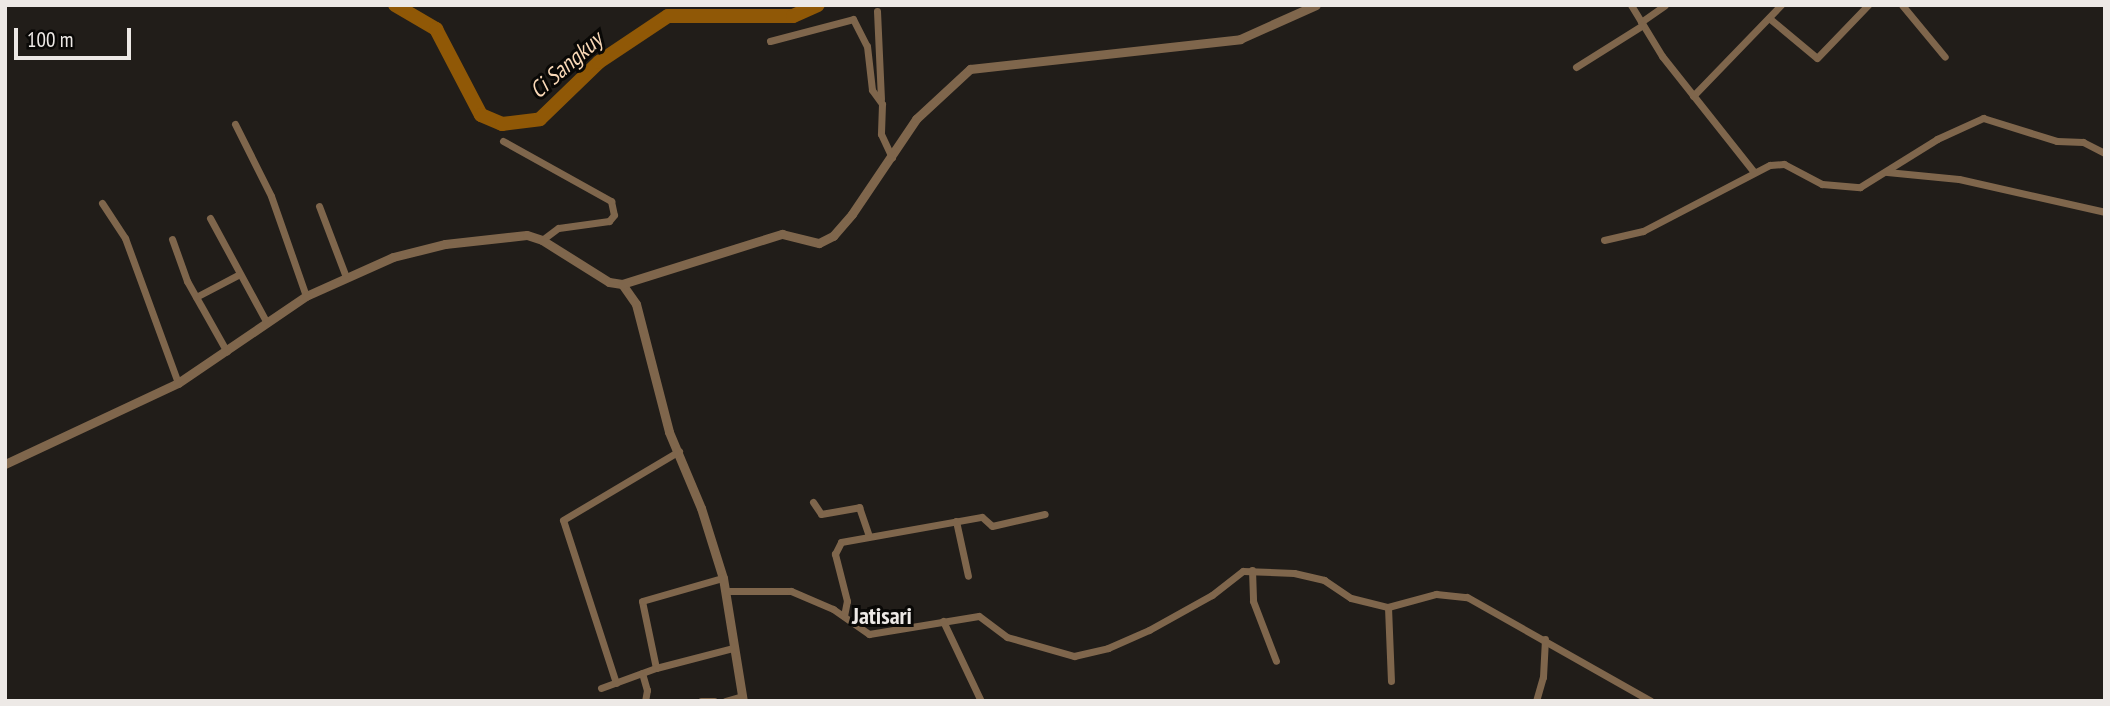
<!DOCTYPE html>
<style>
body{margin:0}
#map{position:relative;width:2110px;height:706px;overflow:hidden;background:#211d19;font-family:"PT Sans Narrow",sans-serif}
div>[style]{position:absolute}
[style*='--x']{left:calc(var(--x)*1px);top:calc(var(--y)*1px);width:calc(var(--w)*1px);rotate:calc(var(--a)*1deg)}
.river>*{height:14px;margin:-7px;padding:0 7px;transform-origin:7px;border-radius:7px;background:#905806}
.minor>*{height:7px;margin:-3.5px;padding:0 3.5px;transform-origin:3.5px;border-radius:3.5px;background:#7f664c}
.tertiary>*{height:9px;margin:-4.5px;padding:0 4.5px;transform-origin:4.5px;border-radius:4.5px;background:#7f664c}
span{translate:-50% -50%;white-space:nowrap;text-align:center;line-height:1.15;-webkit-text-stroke:6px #090806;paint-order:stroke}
.water-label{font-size:23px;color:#f9d8b7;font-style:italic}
.quarter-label{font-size:24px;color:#ede9e6;font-weight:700}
.frame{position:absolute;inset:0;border:7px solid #ede9e6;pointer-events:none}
.scale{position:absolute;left:14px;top:28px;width:117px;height:32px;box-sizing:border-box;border:4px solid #ede9e6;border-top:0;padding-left:9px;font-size:21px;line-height:24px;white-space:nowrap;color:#ede9e6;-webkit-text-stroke:5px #090806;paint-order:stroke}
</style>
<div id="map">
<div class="river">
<i style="--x:395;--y:5;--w:48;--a:30.3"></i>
<i style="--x:436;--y:29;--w:97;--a:62.4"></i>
<i style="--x:481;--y:115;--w:23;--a:23"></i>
<i style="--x:502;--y:124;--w:38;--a:-7"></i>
<i style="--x:540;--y:119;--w:82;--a:-44"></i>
<i style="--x:599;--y:62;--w:83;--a:-33.7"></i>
<i style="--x:668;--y:16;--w:125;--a:0"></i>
<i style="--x:793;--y:16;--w:27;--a:-24"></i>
</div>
<div class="minor">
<i style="--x:1631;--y:5;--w:60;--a:58.7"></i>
<i style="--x:1662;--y:56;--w:148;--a:51.6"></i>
<i style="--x:1902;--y:5;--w:67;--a:50.4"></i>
<i style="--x:877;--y:11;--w:88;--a:87.4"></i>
<i style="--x:1769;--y:18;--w:62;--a:39.8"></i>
<i style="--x:1817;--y:58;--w:74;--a:-46.1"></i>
<i style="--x:1641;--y:22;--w:29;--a:-35"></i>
<i style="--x:770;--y:41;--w:86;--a:-14.8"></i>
<i style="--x:853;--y:19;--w:30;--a:63"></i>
<i style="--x:867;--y:46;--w:44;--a:83.5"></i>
<i style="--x:872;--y:90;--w:17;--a:54"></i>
<i style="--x:882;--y:104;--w:30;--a:92"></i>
<i style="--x:881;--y:134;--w:26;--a:65"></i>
<i style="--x:1576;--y:67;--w:79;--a:-32.1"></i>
<i style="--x:1693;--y:96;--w:127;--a:-46"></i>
<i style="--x:235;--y:124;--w:80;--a:63.4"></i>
<i style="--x:271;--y:196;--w:106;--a:70.7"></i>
<i style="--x:503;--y:141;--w:124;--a:29.1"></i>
<i style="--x:611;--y:201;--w:14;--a:78"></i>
<i style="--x:614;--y:215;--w:8;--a:130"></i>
<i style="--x:609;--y:221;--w:51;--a:172.2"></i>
<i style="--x:558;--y:228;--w:20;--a:143"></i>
<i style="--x:1887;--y:172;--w:72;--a:5.6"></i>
<i style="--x:1959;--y:179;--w:150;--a:12.7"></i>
<i style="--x:102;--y:203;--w:42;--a:56.7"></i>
<i style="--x:125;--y:238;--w:154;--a:69.9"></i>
<i style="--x:319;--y:206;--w:76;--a:69.2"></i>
<i style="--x:210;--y:218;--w:119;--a:61.5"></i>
<i style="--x:172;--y:239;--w:45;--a:70.3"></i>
<i style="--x:187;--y:281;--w:81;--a:60.6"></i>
<i style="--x:1604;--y:240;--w:40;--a:-13"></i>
<i style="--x:1643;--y:231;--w:143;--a:-27.5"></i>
<i style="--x:1770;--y:165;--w:14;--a:-4"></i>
<i style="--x:1784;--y:164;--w:43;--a:27.8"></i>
<i style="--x:1822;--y:184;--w:38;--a:5"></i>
<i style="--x:1860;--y:187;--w:91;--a:-31.9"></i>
<i style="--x:1937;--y:139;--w:51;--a:-24.5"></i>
<i style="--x:1983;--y:118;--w:77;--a:17.3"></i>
<i style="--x:2057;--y:141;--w:26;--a:2"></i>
<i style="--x:2083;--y:142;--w:25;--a:27"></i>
<i style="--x:196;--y:297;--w:47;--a:-27.6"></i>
<i style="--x:813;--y:502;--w:14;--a:56"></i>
<i style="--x:821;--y:514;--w:39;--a:-10"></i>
<i style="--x:859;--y:507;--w:31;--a:71"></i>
<i style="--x:956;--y:521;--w:56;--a:77.7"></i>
<i style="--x:1252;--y:570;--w:31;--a:88"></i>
<i style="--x:1253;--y:601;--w:64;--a:69"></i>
<i style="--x:725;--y:591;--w:66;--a:0"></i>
<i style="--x:791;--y:591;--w:46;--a:23.2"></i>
<i style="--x:833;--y:609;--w:44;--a:34.8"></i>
<i style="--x:869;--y:634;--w:111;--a:-9.3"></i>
<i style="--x:979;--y:616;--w:35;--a:37"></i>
<i style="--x:1007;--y:637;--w:70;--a:15.8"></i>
<i style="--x:1074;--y:656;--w:35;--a:-13"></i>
<i style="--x:1108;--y:648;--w:45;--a:-23.7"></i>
<i style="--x:1149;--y:630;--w:72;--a:-29.1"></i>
<i style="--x:1212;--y:595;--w:39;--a:-38"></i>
<i style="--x:1243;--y:571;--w:51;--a:2.2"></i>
<i style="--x:1294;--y:573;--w:31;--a:13"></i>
<i style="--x:1324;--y:580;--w:32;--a:34"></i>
<i style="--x:1351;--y:598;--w:38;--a:14"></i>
<i style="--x:1388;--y:607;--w:50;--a:-15.2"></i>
<i style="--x:1436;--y:594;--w:31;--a:6"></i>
<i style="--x:1467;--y:597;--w:211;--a:29.5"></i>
<i style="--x:1388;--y:607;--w:74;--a:87.7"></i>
<i style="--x:844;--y:616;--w:15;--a:-79"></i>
<i style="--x:847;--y:601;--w:49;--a:-104.3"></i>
<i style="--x:835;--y:554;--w:13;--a:-63"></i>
<i style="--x:841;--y:542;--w:143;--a:-10.1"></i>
<i style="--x:982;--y:517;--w:13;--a:42"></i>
<i style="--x:992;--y:526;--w:54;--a:-12.8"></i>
<i style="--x:943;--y:621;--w:89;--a:64.6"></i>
<i style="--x:656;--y:668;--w:68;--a:-101.8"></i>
<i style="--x:642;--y:601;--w:84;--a:-15.9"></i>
<i style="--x:642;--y:673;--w:18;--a:74"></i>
<i style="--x:647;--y:690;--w:11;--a:100"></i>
<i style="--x:616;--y:683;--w:171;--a:-108"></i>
<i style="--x:563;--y:520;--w:135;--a:-30.7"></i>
<i style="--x:601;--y:688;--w:59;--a:-20"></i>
<i style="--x:656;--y:668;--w:80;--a:-14.6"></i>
<i style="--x:701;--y:701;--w:13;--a:0"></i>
<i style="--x:725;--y:701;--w:18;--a:-16"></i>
<i style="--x:1536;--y:701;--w:25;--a:-74"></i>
<i style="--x:1543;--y:677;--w:38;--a:-87"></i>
</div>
<div class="tertiary">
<i style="--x:622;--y:284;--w:24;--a:55"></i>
<i style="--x:636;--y:304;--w:132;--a:75.5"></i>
<i style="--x:669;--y:432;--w:82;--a:67.2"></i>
<i style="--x:701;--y:508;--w:73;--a:72.6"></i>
<i style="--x:723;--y:578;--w:125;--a:80.8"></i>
<i style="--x:5;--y:464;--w:191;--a:-25.1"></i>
<i style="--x:178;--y:383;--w:155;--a:-34.2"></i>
<i style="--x:306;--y:296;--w:95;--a:-24.1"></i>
<i style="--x:393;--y:257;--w:54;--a:-14"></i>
<i style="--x:445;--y:244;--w:82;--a:-6.3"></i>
<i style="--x:527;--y:235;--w:16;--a:18"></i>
<i style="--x:542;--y:240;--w:79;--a:32.1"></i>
<i style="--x:609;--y:282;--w:13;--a:9"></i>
<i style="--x:622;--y:284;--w:168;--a:-17.4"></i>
<i style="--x:782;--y:234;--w:38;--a:14"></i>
<i style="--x:819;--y:243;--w:16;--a:-27"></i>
<i style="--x:833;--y:236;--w:29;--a:-49"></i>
<i style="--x:852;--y:214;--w:115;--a:-56"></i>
<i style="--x:916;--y:119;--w:74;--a:-42.8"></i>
<i style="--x:970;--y:69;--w:272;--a:-6.3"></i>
<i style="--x:1240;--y:39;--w:83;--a:-24.1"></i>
</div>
<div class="water-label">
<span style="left:566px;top:65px;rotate:-41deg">Ci Sangkuy</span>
</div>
<div class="quarter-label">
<span style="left:882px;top:616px">Jatisari</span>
</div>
<div class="frame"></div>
<div class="scale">100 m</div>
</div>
